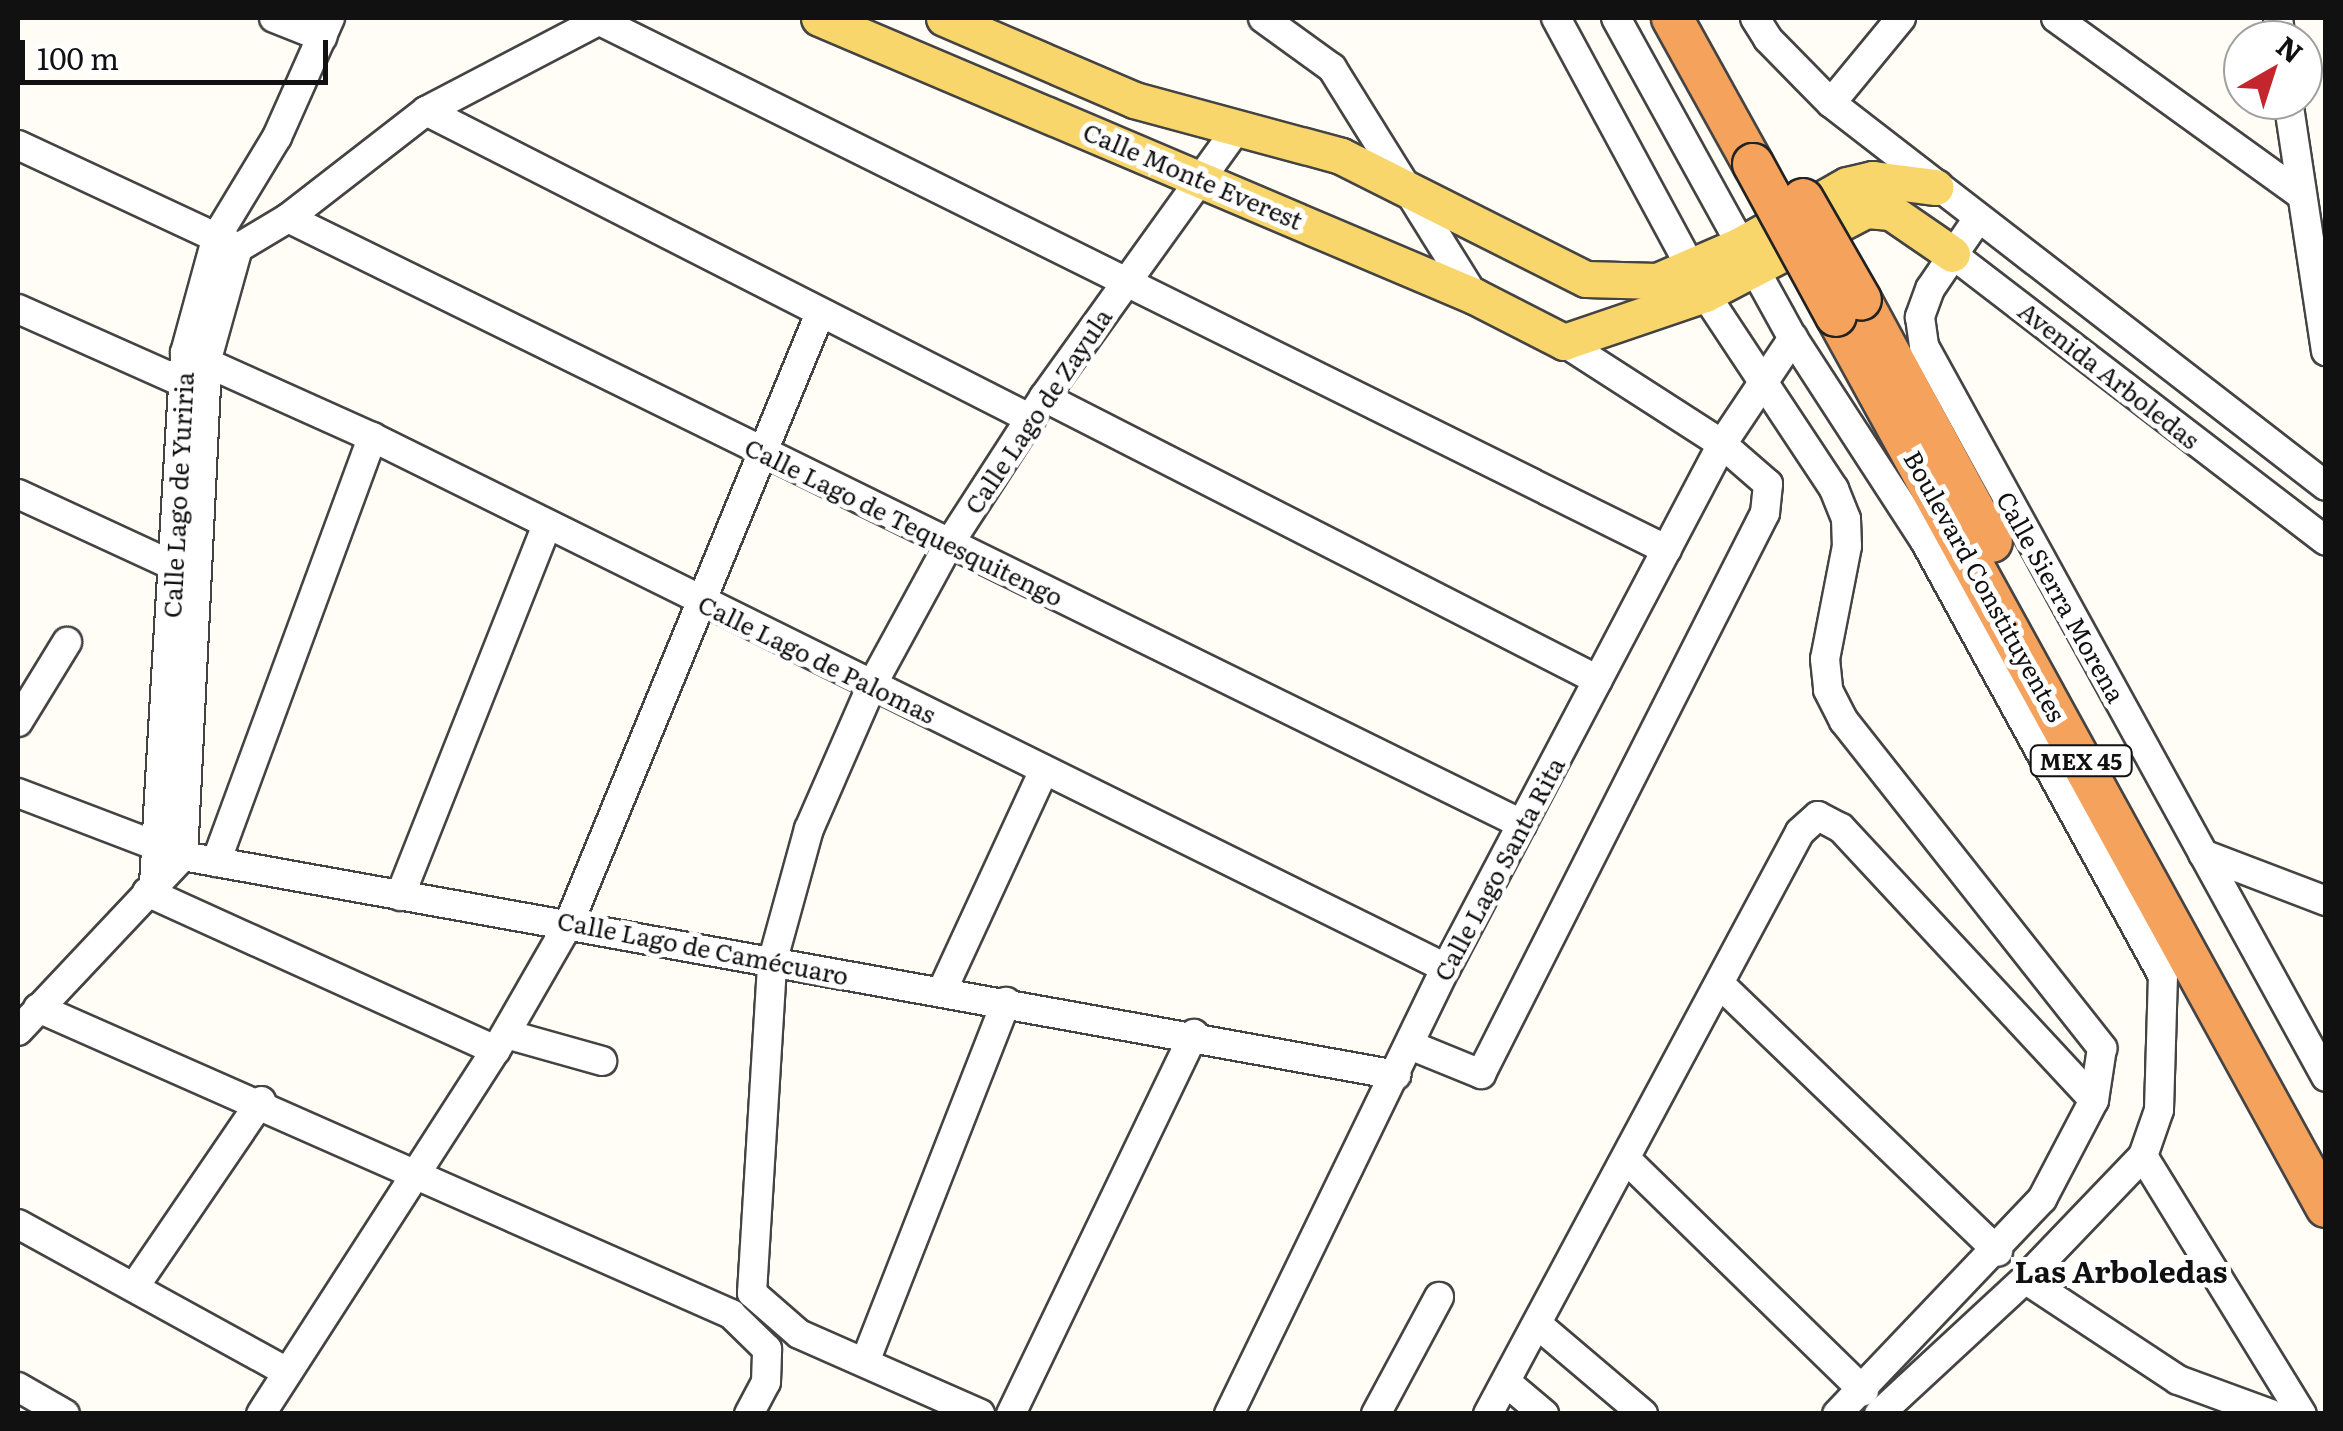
<!DOCTYPE html>
<meta charset="utf-8">
<style>
body{margin:0}
#map{position:relative;width:2343px;height:1431px;overflow:hidden;background:#fffdf5;font-family:Literata,serif}
div>[style]{position:absolute}
[style*='--x']{left:calc(var(--x)*1px);top:calc(var(--y)*1px);width:calc(var(--w)*1px);rotate:calc(var(--a)*1deg)}
.roads{filter:drop-shadow(2px 0 #444) drop-shadow(-2px 0 #444) drop-shadow(0 2px #444) drop-shadow(0 -2px #444)}
.minor>*{height:28px;margin:-14px;padding:0 14px;transform-origin:14px;border-radius:14px;background:#fff}
.major>*{height:35px;margin:-17.5px;padding:0 17.5px;transform-origin:17.5px;border-radius:17.5px;background:#f9d66b}
.highway>*{height:40px;margin:-20px;padding:0 20px;transform-origin:20px;border-radius:20px;background:#f5a25d}
.bridges{filter:drop-shadow(2px 0 #222) drop-shadow(-2px 0 #222) drop-shadow(0 2px #222) drop-shadow(0 -2px #222)}
.highway-bridge>*{height:40px;margin:-20px;padding:0 20px;transform-origin:20px;border-radius:20px;background:#f5a25d}
span{translate:-50% -50%;white-space:nowrap;text-align:center;line-height:1.15;-webkit-text-stroke:10px #fff;paint-order:stroke}
.shield-label span{padding:2px 8px;background:#fff;border:2px solid;border-radius:8px;-webkit-text-stroke-width:0}
.shield-label{font-size:22px;color:#111;font-weight:700}
.street-label{font-size:25px;color:#111}
.quarter-label{font-size:30px;color:#111;font-weight:700}
.frame{position:absolute;inset:0;border:20px solid #111;pointer-events:none}
.north{position:absolute;left:2223px;top:20px;width:100px;height:100px;box-sizing:border-box;background:#fff;border:2px solid #a0a0a0;border-radius:50%;rotate:39deg;font-size:28px;font-weight:700;line-height:40px;text-align:center;color:#111}
.north::after{content:'';display:block;margin:auto;width:35px;height:45px;background:#c4262e;clip-path:polygon(50% 0,100% 100%,50% 72%,0 100%)}
.scale{position:absolute;left:20px;top:40px;width:308px;height:45px;box-sizing:border-box;border:5px solid #111;border-top:0;padding-left:12px;font-size:30px;line-height:35px;white-space:nowrap;color:#111;-webkit-text-stroke:8px #fff;paint-order:stroke}
</style>
<div id="map">
<div class="roads">
<div class="minor">
<i style="--x:274;--y:18;--w:52;--a:21.6"></i>
<i style="--x:1263;--y:18;--w:85;--a:35.9"></i>
<i style="--x:1332;--y:68;--w:269;--a:58.1"></i>
<i style="--x:1556;--y:18;--w:314;--a:61.6"></i>
<i style="--x:1705;--y:294;--w:234;--a:56.5"></i>
<i style="--x:1834;--y:489;--w:32;--a:68"></i>
<i style="--x:1846;--y:519;--w:27;--a:88"></i>
<i style="--x:1847;--y:546;--w:115;--a:101"></i>
<i style="--x:1825;--y:659;--w:31;--a:84"></i>
<i style="--x:1828;--y:690;--w:35;--a:63"></i>
<i style="--x:1844;--y:721;--w:417;--a:51.7"></i>
<i style="--x:2102;--y:1048;--w:53;--a:98.7"></i>
<i style="--x:2094;--y:1100;--w:112;--a:117.7"></i>
<i style="--x:2042;--y:1199;--w:297;--a:133.6"></i>
<i style="--x:1616;--y:18;--w:366;--a:61.1"></i>
<i style="--x:1793;--y:338;--w:244;--a:57"></i>
<i style="--x:1926;--y:543;--w:493;--a:61.3"></i>
<i style="--x:2163;--y:975;--w:135;--a:91.7"></i>
<i style="--x:2159;--y:1110;--w:49;--a:109.2"></i>
<i style="--x:2143;--y:1156;--w:170;--a:133.8"></i>
<i style="--x:2025;--y:1279;--w:199;--a:137.2"></i>
<i style="--x:1755;--y:18;--w:25;--a:58"></i>
<i style="--x:1768;--y:39;--w:90;--a:45.5"></i>
<i style="--x:1831;--y:103;--w:626;--a:37.73"></i>
<i style="--x:2056;--y:18;--w:301;--a:35.8"></i>
<i style="--x:2278;--y:18;--w:22;--a:82"></i>
<i style="--x:598;--y:20;--w:1193;--a:26.37"></i>
<i style="--x:2288;--y:100;--w:254;--a:81.4"></i>
<i style="--x:1831;--y:103;--w:110;--a:-50.5"></i>
<i style="--x:426;--y:111;--w:679;--a:26.98"></i>
<i style="--x:18;--y:145;--w:236;--a:25"></i>
<i style="--x:288;--y:218;--w:1375;--a:26.16"></i>
<i style="--x:1977;--y:220;--w:83;--a:124.3"></i>
<i style="--x:1930;--y:289;--w:30;--a:110"></i>
<i style="--x:1920;--y:317;--w:29;--a:82"></i>
<i style="--x:1924;--y:346;--w:834;--a:61.19"></i>
<i style="--x:238;--y:248;--w:58;--a:-31"></i>
<i style="--x:288;--y:218;--w:175;--a:-37.8"></i>
<i style="--x:426;--y:111;--w:201;--a:-27.6"></i>
<i style="--x:1952;--y:254;--w:471;--a:37.5"></i>
<i style="--x:18;--y:309;--w:180;--a:24"></i>
<i style="--x:185;--y:353;--w:205;--a:24.2"></i>
<i style="--x:372;--y:437;--w:1198;--a:26.31"></i>
<i style="--x:1044;--y:397;--w:622;--a:27.06"></i>
<i style="--x:18;--y:494;--w:172;--a:24.8"></i>
<i style="--x:174;--y:566;--w:16;--a:0"></i>
<i style="--x:18;--y:722;--w:94;--a:-58.5"></i>
<i style="--x:18;--y:793;--w:177;--a:20.9"></i>
<i style="--x:183;--y:856;--w:1233;--a:10.23"></i>
<i style="--x:2203;--y:854;--w:132;--a:20.9"></i>
<i style="--x:216;--y:862;--w:453;--a:-69.8"></i>
<i style="--x:154;--y:884;--w:532;--a:-86.66"></i>
<i style="--x:185;--y:353;--w:121;--a:-74.7"></i>
<i style="--x:217;--y:236;--w:116;--a:-58.8"></i>
<i style="--x:277;--y:137;--w:130;--a:-66"></i>
<i style="--x:147;--y:892;--w:383;--a:24.4"></i>
<i style="--x:400;--y:896;--w:397;--a:-68.4"></i>
<i style="--x:1722;--y:986;--w:383;--a:43.9"></i>
<i style="--x:942;--y:991;--w:243;--a:-65.2"></i>
<i style="--x:38;--y:1008;--w:758;--a:23.82"></i>
<i style="--x:731;--y:1314;--w:50;--a:44.2"></i>
<i style="--x:18;--y:1031;--w:241;--a:-46.7"></i>
<i style="--x:183;--y:856;--w:498;--a:-87.2"></i>
<i style="--x:207;--y:359;--w:115;--a:-74.4"></i>
<i style="--x:506;--y:1034;--w:100;--a:15.7"></i>
<i style="--x:1410;--y:1045;--w:77;--a:22.2"></i>
<i style="--x:1481;--y:1074;--w:629;--a:-63.15"></i>
<i style="--x:1765;--y:513;--w:29;--a:-84"></i>
<i style="--x:1768;--y:484;--w:61;--a:-139"></i>
<i style="--x:1722;--y:444;--w:188;--a:-147.2"></i>
<i style="--x:2143;--y:1156;--w:303;--a:58.4"></i>
<i style="--x:1627;--y:1160;--w:331;--a:44.3"></i>
<i style="--x:18;--y:1224;--w:307;--a:28.8"></i>
<i style="--x:2025;--y:1279;--w:183;--a:33.4"></i>
<i style="--x:2178;--y:1380;--w:99;--a:20.1"></i>
<i style="--x:135;--y:1286;--w:224;--a:-55.7"></i>
<i style="--x:752;--y:1293;--w:331;--a:-86.5"></i>
<i style="--x:772;--y:963;--w:139;--a:-74.6"></i>
<i style="--x:809;--y:829;--w:157;--a:-66.4"></i>
<i style="--x:872;--y:685;--w:161;--a:-61.4"></i>
<i style="--x:949;--y:544;--w:175;--a:-57.1"></i>
<i style="--x:1044;--y:397;--w:331;--a:-54.3"></i>
<i style="--x:752;--y:1293;--w:62;--a:41.1"></i>
<i style="--x:799;--y:1334;--w:198;--a:23.8"></i>
<i style="--x:1537;--y:1324;--w:139;--a:40.3"></i>
<i style="--x:865;--y:1362;--w:387;--a:-68.6"></i>
<i style="--x:1506;--y:1382;--w:50;--a:40.1"></i>
<i style="--x:18;--y:1387;--w:54;--a:29.9"></i>
<i style="--x:261;--y:1414;--w:433;--a:-57.2"></i>
<i style="--x:496;--y:1050;--w:146;--a:-60.1"></i>
<i style="--x:569;--y:923;--w:660;--a:-67.63"></i>
<i style="--x:749;--y:1414;--w:36;--a:-62"></i>
<i style="--x:766;--y:1382;--w:33;--a:-88"></i>
<i style="--x:1011;--y:1414;--w:422;--a:-64.3"></i>
<i style="--x:1229;--y:1414;--w:496;--a:-64.1"></i>
<i style="--x:1446;--y:968;--w:592;--a:-62.22"></i>
<i style="--x:1722;--y:444;--w:128;--a:-56.2"></i>
<i style="--x:1376;--y:1414;--w:133;--a:-61.7"></i>
<i style="--x:1488;--y:1414;--w:660;--a:-61.81"></i>
<i style="--x:1800;--y:832;--w:24;--a:-42"></i>
<i style="--x:1818;--y:816;--w:26;--a:28"></i>
<i style="--x:1841;--y:828;--w:371;--a:47.1"></i>
</div>
<div class="major">
<i style="--x:819;--y:18;--w:712;--a:23"></i>
<i style="--x:1474;--y:296;--w:101;--a:27.1"></i>
<i style="--x:1564;--y:342;--w:149;--a:-18.8"></i>
<i style="--x:1705;--y:294;--w:182;--a:-27.6"></i>
<i style="--x:1866;--y:210;--w:25;--a:5"></i>
<i style="--x:1891;--y:212;--w:74;--a:34.5"></i>
<i style="--x:944;--y:18;--w:207;--a:23.3"></i>
<i style="--x:1134;--y:100;--w:214;--a:15.1"></i>
<i style="--x:1341;--y:156;--w:274;--a:26.7"></i>
<i style="--x:1586;--y:279;--w:71;--a:1.6"></i>
<i style="--x:1657;--y:281;--w:90;--a:-23.4"></i>
<i style="--x:1740;--y:245;--w:123;--a:-29.3"></i>
<i style="--x:1847;--y:185;--w:27;--a:-13"></i>
<i style="--x:1873;--y:179;--w:63;--a:7.4"></i>
</div>
<div class="highway">
<i style="--x:1672;--y:18;--w:167;--a:61"></i>
<i style="--x:1861;--y:300;--w:275;--a:61.6"></i>
<i style="--x:1836;--y:316;--w:1017;--a:61.19"></i>
</div>
</div>
<div class="bridges">
<div class="highway-bridge">
<i style="--x:1753;--y:164;--w:173;--a:61.4"></i>
<i style="--x:1803;--y:199;--w:116;--a:60.1"></i>
</div>
</div>
<div class="shield-label">
<span style="left:2081px;top:761px">MEX 45</span>
</div>
<div class="street-label">
<span style="left:1193px;top:176px;rotate:23deg">Calle Monte Everest</span>
<span style="left:2109px;top:375px;rotate:38deg">Avenida Arboledas</span>
<span style="left:1038px;top:411px;rotate:-56deg">Calle Lago de Zayula</span>
<span style="left:178px;top:495px;rotate:-87deg">Calle Lago de Yuriria</span>
<span style="left:904px;top:522px;rotate:26deg">Calle Lago de Tequesquitengo</span>
<span style="left:1985px;top:586px;rotate:61deg">Boulevard Constituyentes</span>
<span style="left:2061px;top:597px;rotate:61deg">Calle Sierra Morena</span>
<span style="left:817px;top:659px;rotate:26deg">Calle Lago de Palomas</span>
<span style="left:1499px;top:869px;rotate:-62deg">Calle Lago Santa Rita</span>
<span style="left:703px;top:948px;rotate:11deg">Calle Lago de Camécuaro</span>
</div>
<div class="quarter-label">
<span style="left:2121px;top:1270px">Las Arboledas</span>
</div>
<div class="frame"></div>
<div class="north">N</div>
<div class="scale">100 m</div>
</div>
